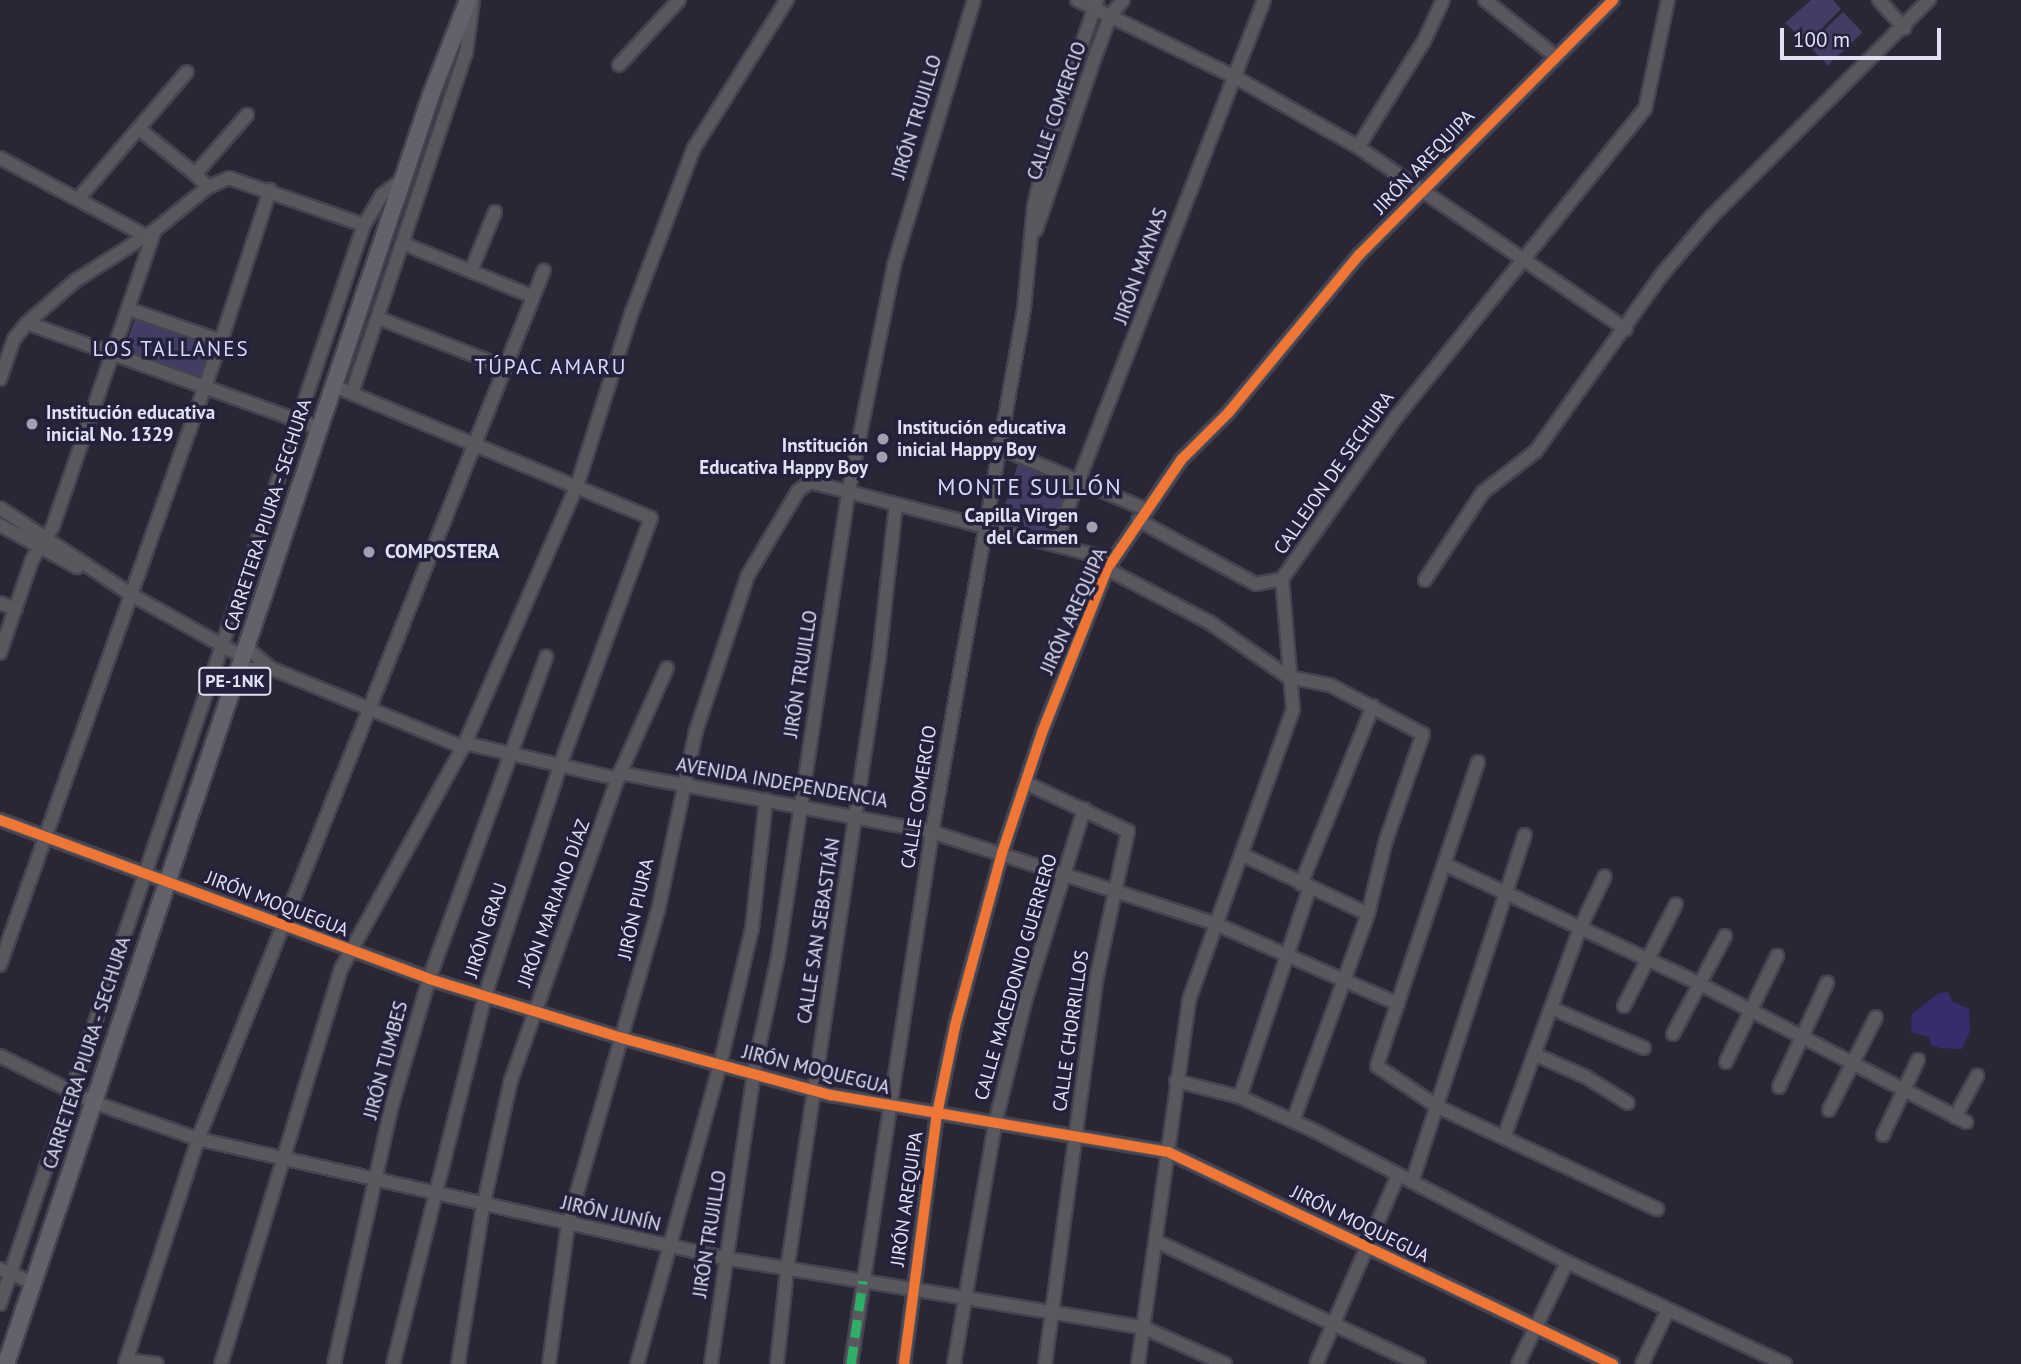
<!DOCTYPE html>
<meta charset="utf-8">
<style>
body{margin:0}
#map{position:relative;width:2021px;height:1364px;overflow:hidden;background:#292736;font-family:"PT Sans",sans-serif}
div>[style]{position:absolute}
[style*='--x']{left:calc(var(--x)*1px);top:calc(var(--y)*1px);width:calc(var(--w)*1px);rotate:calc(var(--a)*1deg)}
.green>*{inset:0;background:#413d65;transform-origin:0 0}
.water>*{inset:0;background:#382c6d}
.roads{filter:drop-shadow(2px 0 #44434f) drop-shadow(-2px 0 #44434f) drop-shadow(0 2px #44434f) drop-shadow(0 -2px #44434f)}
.minor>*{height:12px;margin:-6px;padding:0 6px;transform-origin:6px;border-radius:6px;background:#59585e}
.major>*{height:16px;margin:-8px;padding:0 8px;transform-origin:8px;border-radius:8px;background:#62626c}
.quiet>*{height:9px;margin-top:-4.5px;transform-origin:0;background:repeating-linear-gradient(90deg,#2db169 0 18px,transparent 0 27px)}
.cycleway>*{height:10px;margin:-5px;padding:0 5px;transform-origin:5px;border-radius:5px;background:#f07635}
.dots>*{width:19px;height:19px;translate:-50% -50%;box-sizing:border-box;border:4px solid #24213c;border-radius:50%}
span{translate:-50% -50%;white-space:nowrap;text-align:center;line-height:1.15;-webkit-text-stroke:7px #24213c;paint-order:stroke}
.shield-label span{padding:2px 5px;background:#24213c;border:2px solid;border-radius:5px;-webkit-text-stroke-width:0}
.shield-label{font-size:18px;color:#e1e1f3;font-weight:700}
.street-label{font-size:19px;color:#e1e1f3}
.poi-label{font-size:19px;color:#e1e1f3;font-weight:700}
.left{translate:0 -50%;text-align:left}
.right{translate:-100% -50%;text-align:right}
.neighbourhood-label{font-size:21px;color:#d9d7fb;letter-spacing:2px}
.quarter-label{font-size:23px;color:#d9d7fb;letter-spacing:2px}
.scale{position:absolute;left:1780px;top:28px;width:161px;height:32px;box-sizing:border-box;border:4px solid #e1e1f3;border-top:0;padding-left:9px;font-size:21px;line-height:24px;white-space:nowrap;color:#e1e1f3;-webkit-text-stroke:5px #24213c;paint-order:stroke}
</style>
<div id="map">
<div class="green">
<i style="clip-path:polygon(1811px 0,1833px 0,1841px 9px,1807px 43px,1785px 23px)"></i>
<i style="left:1843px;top:12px;width:28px;height:48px;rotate:46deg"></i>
<i style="left:136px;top:316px;width:81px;height:41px;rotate:20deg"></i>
<i style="clip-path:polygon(1019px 460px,1070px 482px,1053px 529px,1046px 535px,1001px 517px)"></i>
</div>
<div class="water">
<i style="clip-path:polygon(1948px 992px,1953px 1002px,1969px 1009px,1970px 1031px,1962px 1049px,1940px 1048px,1931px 1045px,1929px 1037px,1911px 1032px,1912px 1014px,1939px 993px)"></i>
</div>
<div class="roads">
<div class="minor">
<i style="--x:1077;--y:0;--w:174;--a:26"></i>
<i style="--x:1233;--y:76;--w:144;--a:29.6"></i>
<i style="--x:1358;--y:147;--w:324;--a:34.2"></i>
<i style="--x:1485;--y:0;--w:88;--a:38.6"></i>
<i style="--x:1879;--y:0;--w:38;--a:48"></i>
<i style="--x:619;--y:65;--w:88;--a:-47.3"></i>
<i style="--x:139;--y:129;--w:72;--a:38.8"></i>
<i style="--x:1358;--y:147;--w:125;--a:-58.1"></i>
<i style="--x:1424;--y:41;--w:45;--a:-65.1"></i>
<i style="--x:0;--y:158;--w:163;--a:28.1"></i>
<i style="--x:208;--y:187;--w:18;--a:-135"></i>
<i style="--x:195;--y:174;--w:79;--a:-48.6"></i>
<i style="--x:78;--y:199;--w:167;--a:-49.4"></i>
<i style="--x:1036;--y:230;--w:189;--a:-71.2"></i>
<i style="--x:1097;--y:51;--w:39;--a:-69"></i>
<i style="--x:1111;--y:15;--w:19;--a:-51"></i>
<i style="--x:402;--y:243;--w:139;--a:22.3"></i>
<i style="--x:471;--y:271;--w:64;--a:-67.9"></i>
<i style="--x:131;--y:310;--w:95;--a:19"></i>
<i style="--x:378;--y:318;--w:132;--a:21.3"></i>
<i style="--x:27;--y:323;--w:310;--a:19.8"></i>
<i style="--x:0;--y:379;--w:42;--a:-70.7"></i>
<i style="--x:14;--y:339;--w:21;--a:-51"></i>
<i style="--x:27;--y:323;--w:64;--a:-41.2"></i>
<i style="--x:75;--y:281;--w:95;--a:-32.5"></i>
<i style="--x:155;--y:230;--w:68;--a:-39.1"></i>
<i style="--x:208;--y:187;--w:23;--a:-23"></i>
<i style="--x:229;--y:178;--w:143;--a:19.2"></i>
<i style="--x:334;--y:386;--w:343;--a:22.6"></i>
<i style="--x:651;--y:518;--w:261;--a:110.2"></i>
<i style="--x:561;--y:763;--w:245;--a:108.1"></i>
<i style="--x:485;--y:996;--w:379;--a:104"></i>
<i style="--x:352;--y:393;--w:359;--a:-71.5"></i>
<i style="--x:466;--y:53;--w:53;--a:-82.5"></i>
<i style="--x:998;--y:447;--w:160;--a:22.9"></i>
<i style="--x:0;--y:508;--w:156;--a:33.5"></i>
<i style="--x:130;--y:594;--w:129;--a:29.1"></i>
<i style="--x:1138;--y:520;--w:134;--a:28.5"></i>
<i style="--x:1256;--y:584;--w:26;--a:-11"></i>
<i style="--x:0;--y:525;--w:88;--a:28.6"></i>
<i style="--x:1054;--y:544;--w:583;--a:-68.89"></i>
<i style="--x:1107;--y:569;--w:115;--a:27.5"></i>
<i style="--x:1209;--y:622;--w:96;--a:34.8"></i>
<i style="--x:1288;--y:677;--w:43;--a:10.8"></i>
<i style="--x:1330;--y:685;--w:105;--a:27.8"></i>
<i style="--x:1423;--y:734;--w:112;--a:109.2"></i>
<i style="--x:1386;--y:840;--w:76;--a:103.7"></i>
<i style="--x:1368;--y:914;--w:220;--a:109.9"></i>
<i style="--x:1425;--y:580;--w:105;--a:-56.6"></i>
<i style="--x:1483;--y:492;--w:67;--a:-37.7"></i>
<i style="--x:1536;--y:451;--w:219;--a:-54.5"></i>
<i style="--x:1663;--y:273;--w:74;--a:-49.4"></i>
<i style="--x:1711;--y:217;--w:308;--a:-44.9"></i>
<i style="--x:0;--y:603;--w:17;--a:21"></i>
<i style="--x:246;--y:647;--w:32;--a:41"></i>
<i style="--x:270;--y:668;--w:209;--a:22.3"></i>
<i style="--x:0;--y:653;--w:98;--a:-71"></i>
<i style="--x:32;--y:560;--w:40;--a:-58"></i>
<i style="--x:53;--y:526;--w:313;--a:-71"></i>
<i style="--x:239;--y:670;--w:31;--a:-4"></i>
<i style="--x:465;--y:743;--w:157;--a:13.2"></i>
<i style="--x:1478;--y:762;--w:320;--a:108.4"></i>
<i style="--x:1377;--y:1066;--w:73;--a:33.9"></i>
<i style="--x:1438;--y:1107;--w:242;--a:25"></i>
<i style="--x:620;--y:773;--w:318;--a:10.7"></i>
<i style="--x:932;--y:832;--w:299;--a:17.9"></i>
<i style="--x:1216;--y:924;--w:199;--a:23.7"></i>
<i style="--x:1026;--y:783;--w:113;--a:25.2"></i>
<i style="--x:1128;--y:831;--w:147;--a:102.1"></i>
<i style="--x:1097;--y:975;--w:392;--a:97.6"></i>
<i style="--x:0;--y:820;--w:458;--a:20.3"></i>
<i style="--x:429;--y:979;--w:202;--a:17"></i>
<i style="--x:622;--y:1038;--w:217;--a:15.3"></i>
<i style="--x:831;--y:1095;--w:342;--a:9.6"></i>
<i style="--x:1168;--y:1152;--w:493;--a:25.5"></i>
<i style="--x:1241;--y:854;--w:140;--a:25.3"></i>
<i style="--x:1444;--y:864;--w:283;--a:25.1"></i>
<i style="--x:1700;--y:984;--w:300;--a:27.4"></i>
<i style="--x:1301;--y:884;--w:192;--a:-68"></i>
<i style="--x:0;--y:965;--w:662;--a:-70.5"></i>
<i style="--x:221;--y:341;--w:159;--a:-72"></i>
<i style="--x:1624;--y:1006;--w:114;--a:-63"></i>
<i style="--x:1551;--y:1008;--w:101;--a:23.3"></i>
<i style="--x:1673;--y:1034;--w:111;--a:-62"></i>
<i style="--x:1534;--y:1054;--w:57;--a:23.9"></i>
<i style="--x:1586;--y:1077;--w:49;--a:31.8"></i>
<i style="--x:0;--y:1056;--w:104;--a:26.3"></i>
<i style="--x:93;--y:1102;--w:111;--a:19.4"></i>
<i style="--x:198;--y:1139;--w:539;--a:12.75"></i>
<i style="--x:724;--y:1258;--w:424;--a:9.4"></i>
<i style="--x:1142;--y:1327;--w:91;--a:24"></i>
<i style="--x:1726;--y:1062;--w:118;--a:-64.3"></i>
<i style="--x:1176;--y:1081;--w:66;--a:14"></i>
<i style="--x:1240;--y:1097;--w:80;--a:24.3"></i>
<i style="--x:1313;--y:1130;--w:286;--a:27.5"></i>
<i style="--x:1567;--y:1262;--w:241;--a:25.1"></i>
<i style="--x:1779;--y:1087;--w:115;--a:-65.2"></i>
<i style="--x:1240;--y:1097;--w:219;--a:-71.6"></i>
<i style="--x:1829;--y:1110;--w:104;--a:-63.2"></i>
<i style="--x:1955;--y:1117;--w:47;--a:-61.8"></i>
<i style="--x:1883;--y:1135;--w:83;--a:-65"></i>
<i style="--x:1504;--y:1137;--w:225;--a:-70"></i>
<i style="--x:1581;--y:926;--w:55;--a:-64.4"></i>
<i style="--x:1412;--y:1182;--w:365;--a:-72"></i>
<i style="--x:1156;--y:1241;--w:290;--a:25.1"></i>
<i style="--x:0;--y:1269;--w:36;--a:23"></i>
<i style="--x:0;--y:1304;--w:1139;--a:-71.36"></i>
<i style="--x:364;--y:225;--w:35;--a:-59"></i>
<i style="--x:382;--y:195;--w:26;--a:-37"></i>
<i style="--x:126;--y:1360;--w:31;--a:7"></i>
<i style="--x:125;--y:1364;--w:237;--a:-72"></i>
<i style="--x:198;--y:1139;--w:935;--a:-68.29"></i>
<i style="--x:221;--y:1364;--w:413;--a:-73.1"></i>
<i style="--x:341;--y:969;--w:258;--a:-61.2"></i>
<i style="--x:465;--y:743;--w:280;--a:-66.5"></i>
<i style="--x:577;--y:486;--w:182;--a:-72.5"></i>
<i style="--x:632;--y:312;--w:175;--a:-69.3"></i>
<i style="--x:694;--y:148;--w:175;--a:-57.9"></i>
<i style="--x:334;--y:1364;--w:265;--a:-77.4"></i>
<i style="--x:392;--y:1105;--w:131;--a:-73.6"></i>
<i style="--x:429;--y:979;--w:343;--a:-70"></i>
<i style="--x:458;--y:1364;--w:159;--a:-81"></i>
<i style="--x:483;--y:1207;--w:130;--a:-77.6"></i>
<i style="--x:511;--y:1080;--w:326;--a:-70.5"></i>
<i style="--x:620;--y:773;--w:115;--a:-65.9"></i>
<i style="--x:549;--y:1364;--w:141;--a:-82.3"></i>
<i style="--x:568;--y:1224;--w:326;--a:-74"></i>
<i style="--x:658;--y:911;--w:184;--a:-78.1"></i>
<i style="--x:696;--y:731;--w:164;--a:-71.6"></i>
<i style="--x:748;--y:575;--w:98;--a:-59.2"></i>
<i style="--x:798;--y:491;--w:15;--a:-37"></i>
<i style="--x:810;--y:482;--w:313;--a:14.4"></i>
<i style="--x:637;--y:1364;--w:310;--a:-74.5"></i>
<i style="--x:720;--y:1065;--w:140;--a:-76.8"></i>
<i style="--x:752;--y:929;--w:130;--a:-83.8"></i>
<i style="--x:711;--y:1364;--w:302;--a:-81.6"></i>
<i style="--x:755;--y:1065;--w:110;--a:-78"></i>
<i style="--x:778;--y:957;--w:468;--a:-81.4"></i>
<i style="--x:848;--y:494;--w:234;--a:-78.6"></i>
<i style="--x:894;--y:265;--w:277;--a:-73.2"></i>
<i style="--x:777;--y:1364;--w:95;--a:-83.9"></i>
<i style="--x:787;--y:1270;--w:619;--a:-81.45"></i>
<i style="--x:879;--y:658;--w:155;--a:-83.7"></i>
<i style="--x:851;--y:1364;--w:538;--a:-81.34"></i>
<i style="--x:932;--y:832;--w:531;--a:-80.02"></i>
<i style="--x:1024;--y:309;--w:103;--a:-84.5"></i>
<i style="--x:1034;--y:206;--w:77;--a:-76.5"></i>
<i style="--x:1052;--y:131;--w:139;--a:-71"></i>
<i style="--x:904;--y:1364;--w:252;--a:-82.5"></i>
<i style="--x:937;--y:1114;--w:90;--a:-78.4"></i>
<i style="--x:955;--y:1026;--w:179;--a:-74.8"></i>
<i style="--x:1002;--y:853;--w:130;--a:-71.6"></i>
<i style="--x:1043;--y:730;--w:173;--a:-68.3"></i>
<i style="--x:1107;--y:569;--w:132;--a:-55.8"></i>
<i style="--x:1181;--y:460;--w:68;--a:-45"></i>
<i style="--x:1229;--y:412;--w:204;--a:-50.4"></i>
<i style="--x:1359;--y:255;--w:360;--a:-45.1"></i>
<i style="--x:954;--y:1364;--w:243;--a:-80.3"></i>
<i style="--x:995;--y:1124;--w:130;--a:-76.2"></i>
<i style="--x:1026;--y:998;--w:198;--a:-72.9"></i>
<i style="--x:1138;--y:1364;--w:368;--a:-82"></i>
<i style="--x:1189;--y:1000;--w:309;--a:-70.3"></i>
<i style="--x:1293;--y:709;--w:130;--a:-94.8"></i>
<i style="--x:1282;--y:579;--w:199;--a:-54.8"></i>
<i style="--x:1397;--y:416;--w:395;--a:-51.1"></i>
<i style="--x:1645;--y:109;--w:111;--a:-78.1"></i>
<i style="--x:1316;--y:1364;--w:206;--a:-66.5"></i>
<i style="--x:1518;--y:1364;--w:113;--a:-64.3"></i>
<i style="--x:1642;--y:1364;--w:60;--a:-64.3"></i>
</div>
<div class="major">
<i style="--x:6;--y:1364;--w:1338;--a:-71.48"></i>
<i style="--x:431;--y:95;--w:102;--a:-68.7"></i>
</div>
</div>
<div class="quiet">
<i style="--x:851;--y:1364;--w:84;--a:-81.8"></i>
</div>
<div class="cycleway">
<i style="--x:0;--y:820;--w:458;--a:20.3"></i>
<i style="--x:429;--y:979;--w:202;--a:17"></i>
<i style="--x:622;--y:1038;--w:217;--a:15.3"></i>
<i style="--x:831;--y:1095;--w:342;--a:9.6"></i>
<i style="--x:1168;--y:1152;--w:493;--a:25.5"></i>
<i style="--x:904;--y:1364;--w:252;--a:-82.5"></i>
<i style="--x:937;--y:1114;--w:90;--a:-78.4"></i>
<i style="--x:955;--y:1026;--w:179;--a:-74.8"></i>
<i style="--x:1002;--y:853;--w:130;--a:-71.6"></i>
<i style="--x:1043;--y:730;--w:173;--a:-68.3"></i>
<i style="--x:1107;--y:569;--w:132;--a:-55.8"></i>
<i style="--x:1181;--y:460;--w:68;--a:-45"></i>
<i style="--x:1229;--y:412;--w:204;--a:-50.4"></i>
<i style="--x:1359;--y:255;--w:360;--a:-45.1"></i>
</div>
<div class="dots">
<i style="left:32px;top:424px;background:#a1a0b1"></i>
<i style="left:883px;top:439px;background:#a1a0b1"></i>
<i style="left:882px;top:457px;background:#a1a0b1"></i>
<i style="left:1092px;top:527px;background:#a1a0b1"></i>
<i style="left:369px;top:552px;background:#a1a0b1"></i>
</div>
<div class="shield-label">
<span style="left:235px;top:681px">PE-1NK</span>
</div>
<div class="street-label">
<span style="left:1057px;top:111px;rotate:-71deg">CALLE COMERCIO</span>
<span style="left:917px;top:117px;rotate:-73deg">JIRÓN TRUJILLO</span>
<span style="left:1424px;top:162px;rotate:-46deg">JIRÓN AREQUIPA</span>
<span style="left:1141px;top:266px;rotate:-70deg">JIRÓN MAYNAS</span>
<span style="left:1334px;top:473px;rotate:-55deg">CALLEJON DE SECHURA</span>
<span style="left:268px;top:515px;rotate:-72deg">CARRETERA PIURA - SECHURA</span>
<span style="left:1074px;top:611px;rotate:-66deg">JIRÓN AREQUIPA</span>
<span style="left:801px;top:674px;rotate:-81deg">JIRÓN TRUJILLO</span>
<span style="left:782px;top:783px;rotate:10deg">AVENIDA INDEPENDENCIA</span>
<span style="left:919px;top:797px;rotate:-81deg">CALLE COMERCIO</span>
<span style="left:554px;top:903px;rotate:-70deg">JIRÓN MARIANO DÍAZ</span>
<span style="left:277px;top:904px;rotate:21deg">JIRÓN MOQUEGUA</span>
<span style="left:636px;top:909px;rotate:-77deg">JIRÓN PIURA</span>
<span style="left:486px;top:930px;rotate:-72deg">JIRÓN GRAU</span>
<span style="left:819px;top:931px;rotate:-81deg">CALLE SAN SEBASTIÁN</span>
<span style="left:1016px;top:977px;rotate:-74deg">CALLE MACEDONIO GUERRERO</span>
<span style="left:1071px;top:1031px;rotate:-82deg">CALLE CHORRILLOS</span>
<span style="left:87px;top:1053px;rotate:-72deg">CARRETERA PIURA - SECHURA</span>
<span style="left:386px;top:1060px;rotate:-75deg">JIRÓN TUMBES</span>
<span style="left:816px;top:1070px;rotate:14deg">JIRÓN MOQUEGUA</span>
<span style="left:907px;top:1199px;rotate:-82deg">JIRÓN AREQUIPA</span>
<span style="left:611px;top:1214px;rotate:13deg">JIRÓN JUNÍN</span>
<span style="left:1360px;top:1224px;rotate:26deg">JIRÓN MOQUEGUA</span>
<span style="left:710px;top:1234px;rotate:-81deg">JIRÓN TRUJILLO</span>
</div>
<div class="poi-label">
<span class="left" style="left:46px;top:424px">Institución educativa<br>inicial No. 1329</span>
<span class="left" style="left:897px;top:439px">Institución educativa<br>inicial Happy Boy</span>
<span class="right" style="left:868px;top:457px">Institución<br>Educativa Happy Boy</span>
<span class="right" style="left:1078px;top:527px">Capilla Virgen<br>del Carmen</span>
<span class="left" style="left:385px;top:552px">COMPOSTERA</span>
</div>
<div class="neighbourhood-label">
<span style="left:171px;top:349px">LOS TALLANES</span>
<span style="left:551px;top:367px">TÚPAC AMARU</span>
</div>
<div class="quarter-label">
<span style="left:1030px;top:487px">MONTE SULLÓN</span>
</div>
<div class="scale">100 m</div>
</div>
